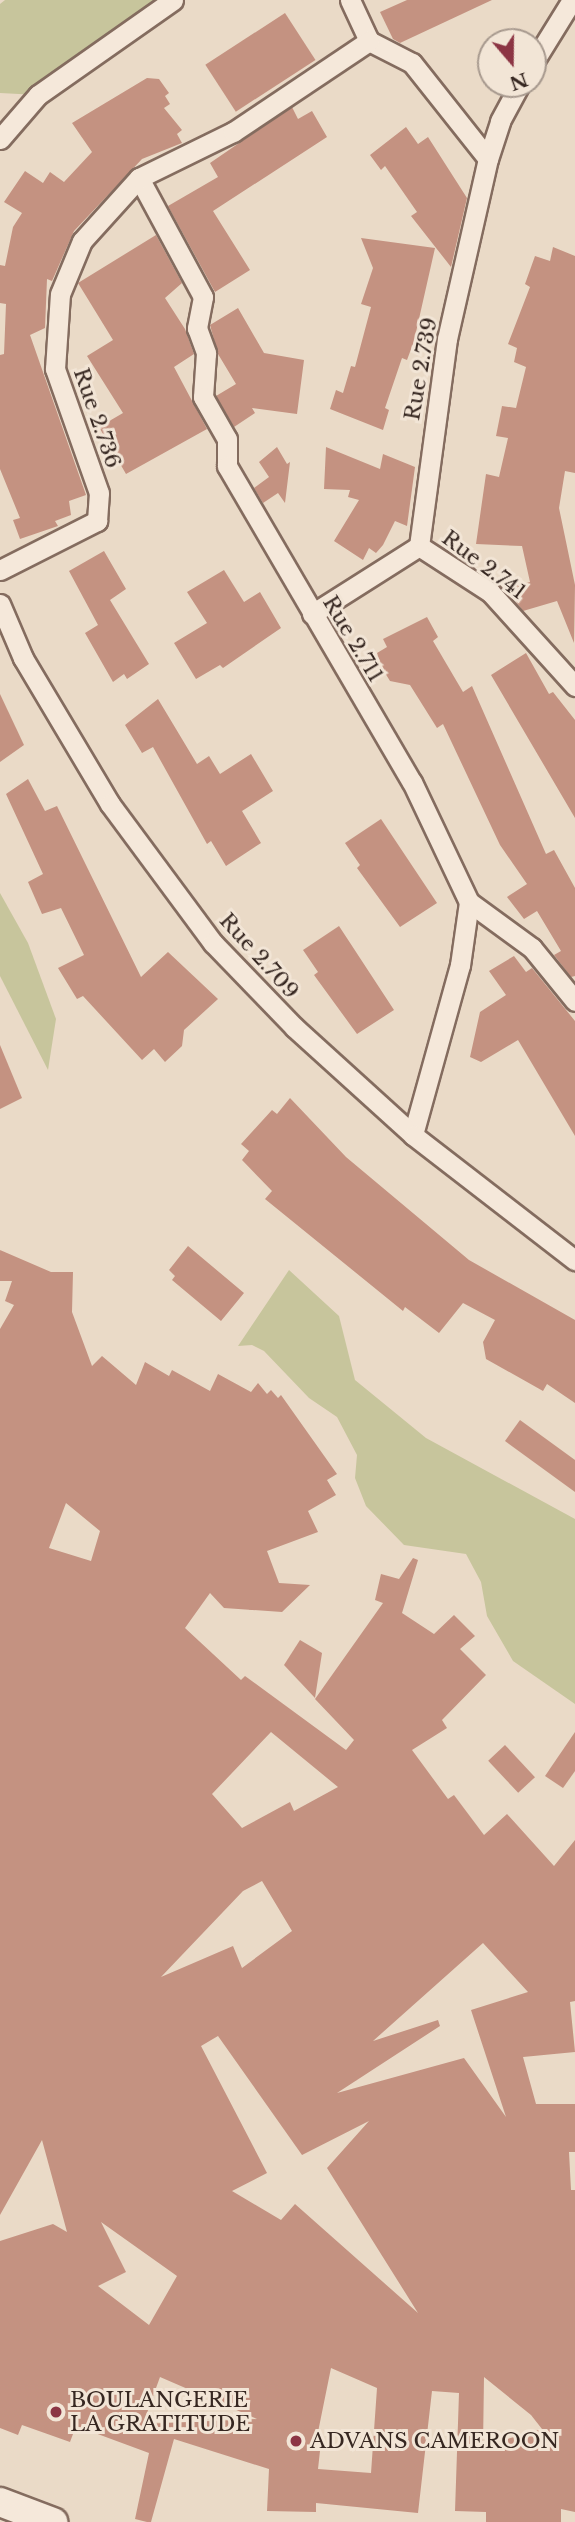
<!DOCTYPE html>
<style>
body{margin:0}
#map{position:relative;width:575px;height:2522px;overflow:hidden;background:#eadac7;font-family:"Libre Baskerville",serif}
div>[style]{position:absolute}
[style*='--x']{left:calc(var(--x)*1px);top:calc(var(--y)*1px);width:calc(var(--w)*1px);rotate:calc(var(--a)*1deg)}
.green>*{inset:0;background:#c7c59c}
.building>*{inset:0;background:#c49281;transform-origin:0 0}
.roads{filter:drop-shadow(2px 0 #846c5f) drop-shadow(-2px 0 #846c5f) drop-shadow(0 2px #846c5f) drop-shadow(0 -2px #846c5f)}
.street>*{height:19px;margin:-9.5px;padding:0 9.5px;transform-origin:9.5px;border-radius:9.5px;background:#f5e8da}
.secondary>*{height:28px;margin:-14px;padding:0 14px;transform-origin:14px;border-radius:14px;background:#f5e8da}
.dots>*{width:19px;height:19px;translate:-50% -50%;box-sizing:border-box;border:4px solid #f2e5d6;border-radius:50%}
span{translate:-50% -50%;white-space:nowrap;text-align:center;line-height:1.15;-webkit-text-stroke:6px #f2e5d6;paint-order:stroke}
.street-label{font-size:21px;color:#362721}
.poi-label{font-size:21px;color:#362721}
.left{translate:0 -50%;text-align:left}
.north{position:absolute;left:477px;top:28px;width:70px;height:70px;box-sizing:border-box;background:#f2e5d6;border:2px solid #a7998e;border-radius:50%;rotate:160deg;font-size:19px;font-weight:700;line-height:28px;text-align:center;color:#362721}
.north::after{content:'';display:block;margin:auto;width:24px;height:32px;background:#8c3544;clip-path:polygon(50% 0,100% 100%,50% 72%,0 100%)}
</style>
<div id="map">
<div class="green">
<i style="clip-path:polygon(5px 0,173px 0,38px 95px,0 93px,0 4px)"></i>
<i style="clip-path:polygon(0 893px,28px 943px,56px 1019px,48px 1070px,0 976px)"></i>
<i style="clip-path:polygon(289px 1270px,339px 1316px,355px 1380px,426px 1438px,575px 1519px,575px 1704px,513px 1661px,487px 1616px,481px 1582px,466px 1554px,404px 1545px,366px 1506px,355px 1478px,357px 1455px,337px 1417px,309px 1398px,264px 1351px,252px 1345px,238px 1346px)"></i>
</div>
<div class="building">
<i style="clip-path:polygon(407px 0,492px 0,400px 43px,393px 39px,380px 12px)"></i>
<i style="left:285px;top:13px;width:56px;height:95px;rotate:57deg"></i>
<i style="clip-path:polygon(147px 78px,159px 79px,169px 93px,165px 96px,170px 104px,164px 108px,182px 130px,177px 134px,182px 143px,142px 159px,74px 231px,52px 281px,47px 279px,45px 328px,30px 335px,86px 495px,69px 501px,71px 515px,55px 521px,58px 526px,20px 539px,13px 520px,20px 518px,0 469px,0 355px,4px 354px,6px 304px,0 303px,0 265px,5px 266px,13px 227px,22px 213px,4px 202px,25px 171px,43px 183px,50px 172px,64px 182px,92px 152px,72px 123px)"></i>
<i style="clip-path:polygon(292px 107px,298px 119px,312px 111px,327px 137px,213px 211px,250px 270px,215px 292px,168px 206px,218px 177px,210px 163px)"></i>
<i style="clip-path:polygon(406px 127px,418px 144px,428px 137px,467px 198px,451px 267px,411px 216px,417px 212px,385px 166px,381px 170px,370px 155px)"></i>
<i style="clip-path:polygon(156px 235px,182px 283px,165px 298px,185px 329px,194px 354px,174px 367px,207px 429px,126px 474px,99px 427px,123px 413px,87px 356px,113px 340px,78px 283px)"></i>
<i style="clip-path:polygon(361px 238px,435px 248px,414px 341px,407px 360px,402px 358px,385px 408px,389px 410px,383px 430px,330px 409px,336px 390px,343px 393px,351px 366px,355px 367px,371px 307px,361px 304px,373px 268px)"></i>
<i style="clip-path:polygon(553px 247px,575px 256px,575px 473px,565px 471px,559px 508px,575px 585px,574px 643px,557px 601px,523px 611px,506px 588px,530px 582px,522px 546px,476px 544px,486px 474px,499px 477px,508px 438px,496px 436px,502px 406px,516px 408px,526px 367px,514px 362px,517px 348px,508px 344px,530px 287px,525px 284px,535px 256px,550px 261px)"></i>
<i style="clip-path:polygon(238px 308px,264px 353px,304px 360px,297px 414px,252px 408px,255px 413px,234px 427px,216px 396px,236px 384px,218px 354px,210px 325px)"></i>
<i style="clip-path:polygon(277px 447px,287px 464px,290px 462px,285px 503px,278px 493px,263px 503px,254px 488px,269px 477px,259px 462px)"></i>
<i style="clip-path:polygon(326px 447px,380px 469px,383px 454px,415px 467px,407px 526px,395px 521px,383px 545px,376px 553px,369px 548px,363px 560px,334px 541px,359px 500px,348px 497px,350px 490px,324px 489px)"></i>
<i style="clip-path:polygon(104px 551px,126px 589px,110px 600px,149px 664px,127px 679px,124px 674px,113px 682px,85px 633px,98px 625px,69px 571px)"></i>
<i style="clip-path:polygon(224px 570px,244px 602px,260px 592px,281px 628px,223px 668px,220px 665px,196px 679px,174px 643px,207px 623px,187px 592px)"></i>
<i style="clip-path:polygon(427px 617px,438px 637px,433px 641px,463px 692px,472px 686px,546px 854px,554px 850px,575px 888px,575px 976px,571px 977px,554px 955px,561px 951px,537px 911px,524px 919px,507px 897px,527px 884px,500px 845px,443px 724px,437px 728px,410px 685px,390px 681px,382px 668px,377px 653px,387px 647px,383px 639px)"></i>
<i style="clip-path:polygon(526px 653px,549px 694px,553px 692px,575px 720px,575px 818px,491px 675px)"></i>
<i style="clip-path:polygon(0 694px,24px 745px,0 762px)"></i>
<i style="clip-path:polygon(158px 699px,197px 764px,209px 756px,220px 774px,251px 754px,273px 791px,242px 811px,261px 843px,226px 866px,211px 841px,207px 844px,153px 747px,142px 753px,125px 725px)"></i>
<i style="clip-path:polygon(28px 779px,45px 811px,57px 806px,141px 977px,168px 952px,218px 999px,184px 1030px,182px 1046px,165px 1062px,154px 1049px,142px 1060px,83px 996px,77px 999px,58px 968px,84px 955px,61px 908px,42px 914px,28px 882px,43px 874px,6px 794px)"></i>
<i style="clip-path:polygon(381px 819px,437px 903px,400px 927px,357px 868px,360px 865px,345px 843px)"></i>
<i style="clip-path:polygon(339px 926px,394px 1010px,357px 1034px,314px 975px,318px 972px,303px 950px)"></i>
<i style="clip-path:polygon(514px 956px,526px 972px,532px 968px,575px 1021px,575px 1136px,518px 1040px,481px 1062px,470px 1057px,480px 1012px,506px 995px,489px 971px)"></i>
<i style="clip-path:polygon(0 1045px,22px 1098px,0 1109px)"></i>
<i style="clip-path:polygon(290px 1098px,346px 1157px,469px 1260px,575px 1320px,575px 1403px,547px 1384px,543px 1391px,486px 1359px,483px 1342px,495px 1320px,463px 1303px,439px 1333px,405px 1307px,403px 1311px,265px 1199px,272px 1191px,242px 1160px,249px 1151px,241px 1144px,272px 1110px,277px 1114px)"></i>
<i style="clip-path:polygon(188px 1246px,244px 1293px,221px 1321px,172px 1280px,175px 1276px,169px 1270px)"></i>
<i style="clip-path:polygon(evenodd,0 1250px,51px 1272px,73px 1272px,72px 1312px,92px 1366px,102px 1356px,136px 1385px,145px 1362px,169px 1376px,172px 1370px,210px 1391px,218px 1374px,251px 1392px,258px 1383px,267px 1394px,271px 1390px,278px 1398px,281px 1395px,337px 1474px,327px 1480px,336px 1495px,308px 1511px,318px 1532px,267px 1551px,279px 1583px,310px 1585px,282px 1612px,224px 1608px,210px 1593px,185px 1628px,241px 1680px,245px 1676px,346px 1750px,354px 1740px,315px 1699px,383px 1603px,375px 1600px,381px 1574px,399px 1579px,413px 1558px,418px 1560px,402px 1613px,434px 1634px,454px 1615px,475px 1636px,460px 1649px,486px 1675px,442px 1720px,447px 1728px,412px 1750px,448px 1799px,454px 1795px,484px 1835px,507px 1814px,554px 1866px,575px 1840px,575px 2001px,570px 2002px,575px 2052px,523px 2057px,536px 2104px,575px 2104px,575px 2152px,569px 2152px,571px 2190px,575px 2190px,575px 2512px,561px 2509px,561px 2522px,486px 2522px,486px 2512px,455px 2511px,459px 2393px,432px 2391px,418px 2513px,316px 2503px,316px 2512px,267px 2511px,269px 2469px,174px 2439px,151px 2522px,147px 2522px,135px 2519px,149px 2453px,76px 2426px,70px 2442px,22px 2425px,18px 2435px,0 2428px,0 2241px,53px 2224px,67px 2232px,42px 2140px,0 2215px,0 1329px,14px 1305px,5px 1301px,12px 1281px,0 1281px,0 1250px,66px 1503px,100px 1531px,91px 1561px,49px 1548px,66px 1503px,0 1250px,271px 1732px,338px 1787px,294px 1811px,290px 1802px,242px 1828px,212px 1794px,271px 1732px,0 1250px,262px 1881px,292px 1931px,242px 1968px,233px 1946px,161px 1977px,243px 1891px,262px 1881px,0 1250px,483px 1943px,528px 1992px,471px 2010px,506px 2117px,464px 2058px,337px 2093px,440px 2026px,438px 2020px,373px 2041px,483px 1943px,0 1250px,218px 2036px,302px 2155px,369px 2121px,327px 2168px,418px 2313px,295px 2204px,281px 2220px,232px 2191px,267px 2173px,201px 2046px,218px 2036px,0 1250px,101px 2222px,177px 2276px,149px 2325px,98px 2286px,126px 2272px,101px 2222px,0 1250px,331px 2368px,377px 2388px,371px 2473px,318px 2469px,322px 2433px,318px 2432px,331px 2368px,0 1250px,160px 2377px,257px 2419px,143px 2424px,160px 2377px,0 1250px,484px 2377px,531px 2415px,542px 2429px,483px 2446px,484px 2377px)"></i>
<i style="clip-path:polygon(520px 1420px,575px 1460px,575px 1492px,505px 1441px)"></i>
<i style="clip-path:polygon(300px 1640px,322px 1653px,315px 1698px,284px 1665px)"></i>
<i style="clip-path:polygon(575px 1732px,575px 1771px,563px 1788px,545px 1776px)"></i>
<i style="left:505px;top:1745px;width:44px;height:23px;rotate:47deg"></i>
</div>
<div class="roads">
<div class="street">
<i style="--x:350;--y:0;--w:45;--a:65.1"></i>
<i style="--x:369;--y:41;--w:48;--a:27.1"></i>
<i style="--x:412;--y:63;--w:122;--a:51.6"></i>
<i style="--x:533;--y:63;--w:74;--a:-58.2"></i>
<i style="--x:0;--y:139;--w:58;--a:-49.2"></i>
<i style="--x:38;--y:95;--w:165;--a:-35.1"></i>
<i style="--x:139;--y:178;--w:135;--a:61.7"></i>
<i style="--x:203;--y:297;--w:32;--a:101"></i>
<i style="--x:197;--y:328;--w:27;--a:70"></i>
<i style="--x:206;--y:353;--w:44;--a:93.9"></i>
<i style="--x:203;--y:397;--w:48;--a:60.3"></i>
<i style="--x:227;--y:439;--w:27;--a:90"></i>
<i style="--x:227;--y:466;--w:366;--a:59.7"></i>
<i style="--x:412;--y:782;--w:133;--a:64.6"></i>
<i style="--x:469;--y:902;--w:64;--a:98.1"></i>
<i style="--x:460;--y:965;--w:176;--a:105.5"></i>
<i style="--x:419;--y:546;--w:85;--a:32.9"></i>
<i style="--x:490;--y:592;--w:127;--a:47.9"></i>
<i style="--x:0;--y:570;--w:109;--a:-26.8"></i>
<i style="--x:97;--y:521;--w:28;--a:-86"></i>
<i style="--x:99;--y:493;--w:132;--a:-109.5"></i>
<i style="--x:55;--y:369;--w:75;--a:-86.2"></i>
<i style="--x:60;--y:294;--w:57;--a:-67.5"></i>
<i style="--x:82;--y:241;--w:85;--a:-47.9"></i>
<i style="--x:139;--y:178;--w:105;--a:-26.1"></i>
<i style="--x:233;--y:132;--w:164;--a:-33.8"></i>
<i style="--x:0;--y:604;--w:59;--a:66.9"></i>
<i style="--x:23;--y:658;--w:170;--a:59.2"></i>
<i style="--x:110;--y:804;--w:173;--a:53.5"></i>
<i style="--x:213;--y:943;--w:117;--a:46"></i>
<i style="--x:294;--y:1027;--w:161;--a:42.2"></i>
<i style="--x:413;--y:1135;--w:205;--a:37.7"></i>
<i style="--x:312;--y:614;--w:127;--a:-32.4"></i>
<i style="--x:419;--y:546;--w:209;--a:-82.3"></i>
<i style="--x:447;--y:339;--w:185;--a:-77.2"></i>
<i style="--x:488;--y:159;--w:40;--a:-72"></i>
<i style="--x:500;--y:121;--w:42;--a:-61.6"></i>
<i style="--x:469;--y:902;--w:78;--a:36.1"></i>
<i style="--x:532;--y:948;--w:68;--a:50.9"></i>
</div>
<div class="secondary">
<i style="--x:0;--y:2502;--w:57;--a:20.7"></i>
</div>
</div>
<div class="dots">
<i style="left:56px;top:2412px;background:#8c3544"></i>
<i style="left:296px;top:2441px;background:#8c3544"></i>
</div>
<div class="street-label">
<span style="left:421px;top:369px;rotate:-80deg">Rue 2.739</span>
<span style="left:97px;top:418px;rotate:71deg">Rue 2.736</span>
<span style="left:484px;top:565px;rotate:37deg">Rue 2.741</span>
<span style="left:353px;top:639px;rotate:59deg">Rue 2.711</span>
<span style="left:259px;top:956px;rotate:48deg">Rue 2.709</span>
</div>
<div class="poi-label">
<span class="left" style="left:70px;top:2412px">BOULANGERIE<br>LA GRATITUDE</span>
<span class="left" style="left:310px;top:2441px">ADVANS CAMEROON</span>
</div>
<div class="north">N</div>
</div>
